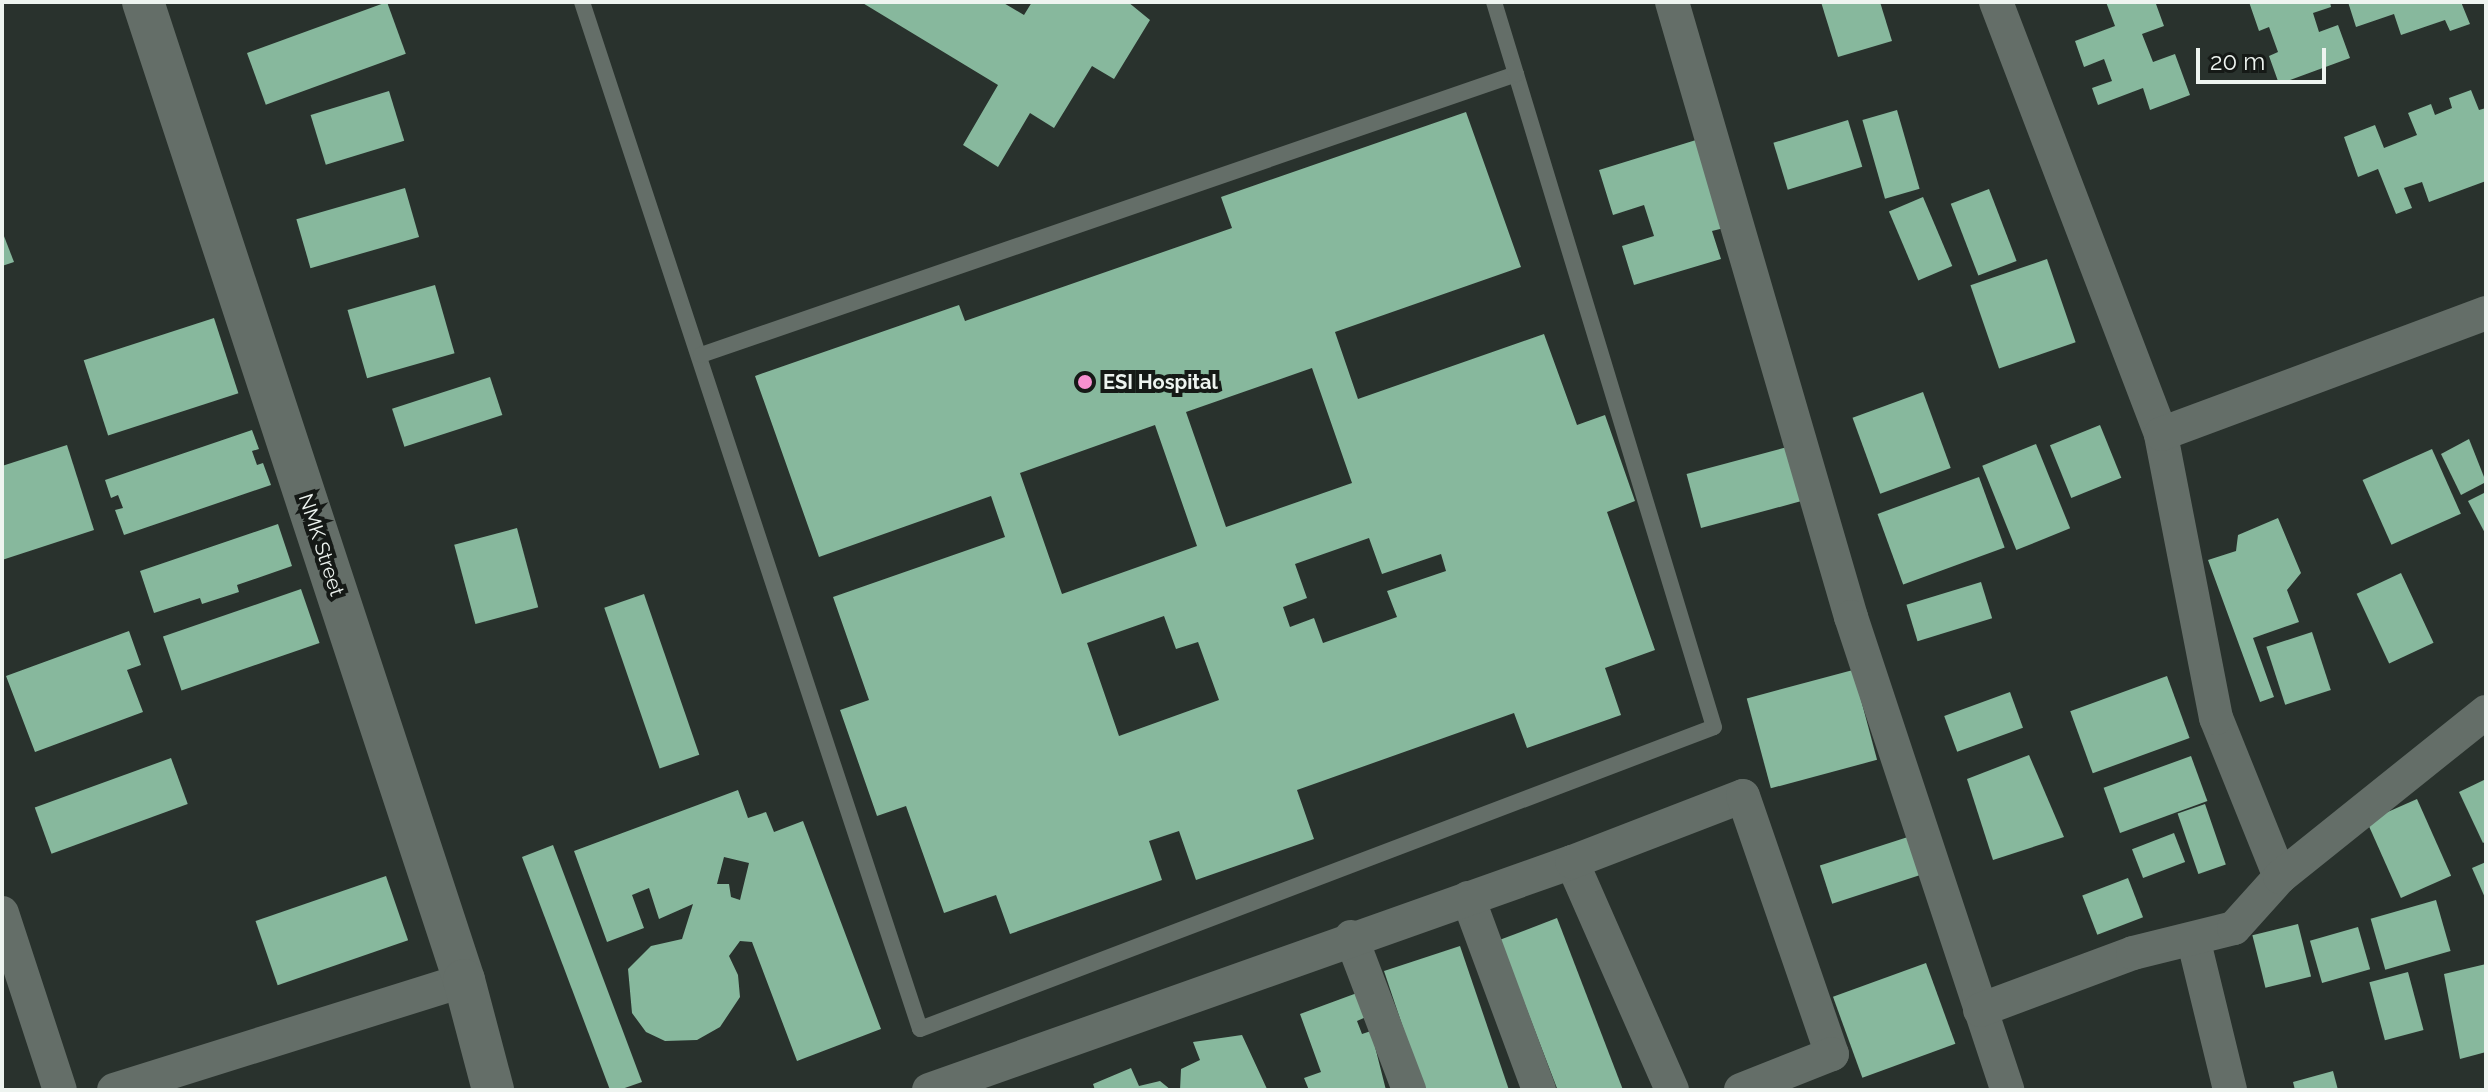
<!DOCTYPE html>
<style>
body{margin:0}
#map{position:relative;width:2488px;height:1092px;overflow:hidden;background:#29322d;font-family:Raleway,sans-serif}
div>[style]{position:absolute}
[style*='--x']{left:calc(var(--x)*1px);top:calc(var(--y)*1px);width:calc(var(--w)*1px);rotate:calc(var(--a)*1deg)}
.building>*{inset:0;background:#87b89d;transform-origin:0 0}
.service>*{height:16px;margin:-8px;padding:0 8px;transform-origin:8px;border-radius:8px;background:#646e68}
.minor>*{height:34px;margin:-17px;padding:0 17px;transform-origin:17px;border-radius:17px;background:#646e68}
.tertiary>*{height:42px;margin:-21px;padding:0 21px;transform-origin:21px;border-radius:21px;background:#646e68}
.dots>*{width:22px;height:22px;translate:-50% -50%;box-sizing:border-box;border:4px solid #151916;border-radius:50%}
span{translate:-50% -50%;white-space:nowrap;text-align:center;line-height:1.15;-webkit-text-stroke:8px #151916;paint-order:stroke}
.poi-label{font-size:20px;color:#eef4f0;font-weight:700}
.left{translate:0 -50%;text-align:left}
.street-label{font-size:20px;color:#eef4f0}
.frame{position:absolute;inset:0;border:4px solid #eef4f0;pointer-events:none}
.scale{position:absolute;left:2196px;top:48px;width:130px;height:36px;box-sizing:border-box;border:4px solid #eef4f0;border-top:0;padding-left:10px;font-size:24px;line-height:28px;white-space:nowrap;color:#eef4f0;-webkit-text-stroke:6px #151916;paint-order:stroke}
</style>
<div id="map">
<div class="building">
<i style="left:387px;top:2px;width:55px;height:149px;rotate:70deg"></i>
<i style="clip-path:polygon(861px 2px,1002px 2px,1024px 15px,1032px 2px,1128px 2px,1150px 20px,1114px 79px,1092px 66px,1054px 128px,1030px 113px,998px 167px,963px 145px,998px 85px)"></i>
<i style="clip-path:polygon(1821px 2px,1880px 2px,1892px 41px,1838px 57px)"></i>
<i style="clip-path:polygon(2106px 2px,2156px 4px,2164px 26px,2142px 34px,2153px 62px,2175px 54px,2190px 95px,2150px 110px,2143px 88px,2098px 105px,2092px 88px,2112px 81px,2104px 59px,2084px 67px,2075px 41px,2115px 26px)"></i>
<i style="clip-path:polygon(2249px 2px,2330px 2px,2331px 7px,2313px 13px,2319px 32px,2338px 25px,2350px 58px,2279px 84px,2269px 56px,2278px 52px,2269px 27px,2259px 31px)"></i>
<i style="clip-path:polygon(2348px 2px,2461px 2px,2470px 24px,2450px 31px,2445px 20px,2401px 35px,2394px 14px,2356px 27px)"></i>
<i style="clip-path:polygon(2471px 90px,2479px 110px,2486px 108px,2486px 181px,2429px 202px,2422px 182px,2404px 188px,2412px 208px,2396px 214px,2378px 169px,2358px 177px,2344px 137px,2375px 125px,2384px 148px,2417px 135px,2408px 113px,2431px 104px,2435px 115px,2452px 108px,2449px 98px)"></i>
<i style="left:389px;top:91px;width:52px;height:82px;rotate:73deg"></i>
<i style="left:1897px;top:110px;width:82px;height:36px;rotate:74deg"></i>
<i style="clip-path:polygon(evenodd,1466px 112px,1521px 267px,1335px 332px,1358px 399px,1544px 334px,1577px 425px,1605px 415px,1635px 501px,1607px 512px,1655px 650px,1605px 668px,1621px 715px,1527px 748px,1514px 713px,1297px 790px,1314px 839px,1196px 880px,1179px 831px,1149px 841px,1162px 880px,1010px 934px,996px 895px,944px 913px,906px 806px,877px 816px,840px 710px,869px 700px,833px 597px,1005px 537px,991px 496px,819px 557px,755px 376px,959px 305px,965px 321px,1232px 228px,1221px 197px,1466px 112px,1312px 368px,1352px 483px,1226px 527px,1186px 412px,1312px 368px,1466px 112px,1155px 425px,1197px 546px,1062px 594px,1020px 473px,1155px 425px,1466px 112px,1369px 538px,1382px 574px,1441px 554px,1446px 571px,1387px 591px,1397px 617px,1323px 643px,1314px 618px,1290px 627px,1283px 607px,1307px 598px,1295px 564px,1369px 538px,1466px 112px,1164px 616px,1176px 649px,1198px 642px,1219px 700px,1119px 736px,1087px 643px,1164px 616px)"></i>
<i style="left:1848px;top:120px;width:49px;height:78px;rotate:73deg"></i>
<i style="clip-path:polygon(1696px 140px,1724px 228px,1712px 231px,1721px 259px,1634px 285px,1622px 246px,1654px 236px,1644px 205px,1613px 215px,1599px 170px)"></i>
<i style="left:405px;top:188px;width:51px;height:113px;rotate:74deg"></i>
<i style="left:1989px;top:189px;width:77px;height:41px;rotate:69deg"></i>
<i style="left:1923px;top:197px;width:75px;height:37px;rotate:67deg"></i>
<i style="clip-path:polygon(2px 231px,14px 262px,2px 266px)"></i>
<i style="left:2047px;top:259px;width:88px;height:81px;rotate:71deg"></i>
<i style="left:435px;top:285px;width:71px;height:91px;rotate:74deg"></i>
<i style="left:214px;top:318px;width:79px;height:137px;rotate:72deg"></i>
<i style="left:490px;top:377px;width:40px;height:103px;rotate:72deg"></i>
<i style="left:1923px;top:392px;width:81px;height:75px;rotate:70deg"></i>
<i style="left:2100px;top:425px;width:57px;height:54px;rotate:68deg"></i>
<i style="clip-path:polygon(252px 430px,259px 449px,252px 451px,257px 465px,263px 463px,271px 485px,124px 535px,115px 510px,123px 508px,118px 495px,111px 498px,105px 480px)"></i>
<i style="clip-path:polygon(2469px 439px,2486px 482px,2461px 495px,2441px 454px)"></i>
<i style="left:2036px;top:444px;width:91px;height:58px;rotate:68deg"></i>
<i style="clip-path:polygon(67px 445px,94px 530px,2px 560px,2px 466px)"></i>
<i style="left:1787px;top:447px;width:56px;height:104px;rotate:75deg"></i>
<i style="left:2432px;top:449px;width:71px;height:76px;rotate:66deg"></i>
<i style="left:1979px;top:477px;width:75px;height:108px;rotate:70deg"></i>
<i style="clip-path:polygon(2486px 492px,2486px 535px,2468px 501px)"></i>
<i style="clip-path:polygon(2278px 518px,2301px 573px,2287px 590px,2299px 622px,2253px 638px,2274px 697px,2260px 702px,2208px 560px,2236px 551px,2238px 535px)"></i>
<i style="clip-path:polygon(278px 524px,292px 566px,237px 585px,239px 592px,202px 604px,200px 598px,154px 613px,140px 571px)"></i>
<i style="left:517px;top:528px;width:82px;height:65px;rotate:75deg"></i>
<i style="left:2401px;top:573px;width:77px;height:49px;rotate:65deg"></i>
<i style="left:1981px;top:582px;width:38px;height:78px;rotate:73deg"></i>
<i style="left:301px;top:589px;width:57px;height:146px;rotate:71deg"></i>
<i style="left:644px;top:594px;width:170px;height:42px;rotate:71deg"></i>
<i style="clip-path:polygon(129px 631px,141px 665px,127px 670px,143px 712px,35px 752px,6px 676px)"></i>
<i style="left:2312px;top:632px;width:61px;height:48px;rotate:72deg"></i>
<i style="left:1853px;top:670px;width:93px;height:110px;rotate:75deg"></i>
<i style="left:2167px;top:676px;width:66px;height:103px;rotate:70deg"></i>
<i style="left:2010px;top:692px;width:38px;height:70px;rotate:70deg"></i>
<i style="clip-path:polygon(2029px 755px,2064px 837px,1993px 860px,1967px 779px)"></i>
<i style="left:2191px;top:756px;width:48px;height:93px;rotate:70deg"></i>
<i style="left:171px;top:758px;width:49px;height:145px;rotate:70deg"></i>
<i style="clip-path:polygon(2486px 779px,2486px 841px,2483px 843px,2459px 792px)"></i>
<i style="clip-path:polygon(evenodd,738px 790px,748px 818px,766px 812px,774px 832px,803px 821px,881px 1029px,797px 1061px,752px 942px,740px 941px,729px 956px,738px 975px,740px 997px,720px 1027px,697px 1040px,665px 1041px,646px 1032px,632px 1013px,628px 969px,651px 946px,682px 939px,693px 904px,659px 919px,649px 888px,632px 895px,644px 928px,607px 942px,574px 851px,738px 790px,724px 857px,749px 863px,740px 900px,731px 897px,729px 884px,717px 884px,724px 857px)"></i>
<i style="left:2417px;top:799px;width:84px;height:55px;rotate:66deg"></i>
<i style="left:2205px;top:804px;width:64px;height:29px;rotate:71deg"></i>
<i style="left:2174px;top:833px;width:31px;height:45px;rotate:69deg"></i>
<i style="left:1914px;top:835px;width:40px;height:99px;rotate:72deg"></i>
<i style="clip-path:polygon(553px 845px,642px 1082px,619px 1090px,610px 1090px,522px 857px)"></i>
<i style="clip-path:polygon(2486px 862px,2486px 900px,2472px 868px)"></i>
<i style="left:386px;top:876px;width:68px;height:138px;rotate:71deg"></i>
<i style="left:2128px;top:878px;width:42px;height:49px;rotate:69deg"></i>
<i style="left:2436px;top:900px;width:53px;height:68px;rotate:74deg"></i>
<i style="left:1557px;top:918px;width:184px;height:61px;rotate:69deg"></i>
<i style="left:2298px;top:924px;width:54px;height:47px;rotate:76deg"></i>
<i style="left:2358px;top:927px;width:44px;height:50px;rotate:74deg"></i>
<i style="clip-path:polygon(1460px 946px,1509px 1090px,1424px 1090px,1384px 971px)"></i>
<i style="left:1926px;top:963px;width:86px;height:99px;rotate:70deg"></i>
<i style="clip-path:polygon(2486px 964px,2486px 1052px,2460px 1059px,2444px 974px)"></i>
<i style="left:2408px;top:972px;width:60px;height:40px;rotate:75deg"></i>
<i style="clip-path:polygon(1357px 993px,1366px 1017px,1357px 1021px,1362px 1034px,1371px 1031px,1386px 1090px,1309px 1090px,1304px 1078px,1321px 1072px,1300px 1014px)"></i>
<i style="clip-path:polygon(1242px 1035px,1267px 1089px,1180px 1090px,1181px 1069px,1200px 1060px,1193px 1042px)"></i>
<i style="clip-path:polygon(1131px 1068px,1139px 1086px,1160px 1081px,1171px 1090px,1095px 1090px,1093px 1084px)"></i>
<i style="clip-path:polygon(2333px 1071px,2338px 1090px,2295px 1090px,2293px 1082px)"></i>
</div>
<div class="service">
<i style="--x:582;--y:2;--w:1081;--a:71.78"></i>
<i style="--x:920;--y:1029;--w:849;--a:-20.82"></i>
<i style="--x:1714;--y:727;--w:682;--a:-106.87"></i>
<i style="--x:701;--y:355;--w:862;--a:-19.02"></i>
<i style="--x:1516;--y:74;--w:75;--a:-107"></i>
</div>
<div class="minor">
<i style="--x:1672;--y:2;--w:641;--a:73.77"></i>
<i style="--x:1851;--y:617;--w:498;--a:71.7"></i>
<i style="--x:1996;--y:2;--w:462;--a:69.1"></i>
<i style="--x:1572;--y:862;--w:249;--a:66.3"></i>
<i style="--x:2280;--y:877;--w:171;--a:-111.9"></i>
<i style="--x:2216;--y:718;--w:289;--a:-101"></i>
<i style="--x:2161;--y:434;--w:347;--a:-20.4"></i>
<i style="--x:1468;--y:898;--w:205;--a:69.7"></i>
<i style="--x:2;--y:913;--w:186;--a:71.9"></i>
<i style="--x:1351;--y:937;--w:164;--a:69.2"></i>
<i style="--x:2194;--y:942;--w:152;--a:76.3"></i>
<i style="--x:1980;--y:1010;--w:163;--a:-20.4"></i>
<i style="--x:2133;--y:953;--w:104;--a:-13.9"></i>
<i style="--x:2234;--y:928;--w:69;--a:-48"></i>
<i style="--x:2280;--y:877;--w:264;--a:-38.7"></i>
<i style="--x:114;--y:1090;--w:367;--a:-17.4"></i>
<i style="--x:929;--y:1090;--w:682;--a:-19.52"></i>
<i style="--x:1572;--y:862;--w:183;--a:-21.1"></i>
<i style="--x:1743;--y:796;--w:273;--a:71"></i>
<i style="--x:1832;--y:1054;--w:98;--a:158.4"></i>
</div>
<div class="tertiary">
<i style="--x:143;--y:2;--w:1029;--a:71.83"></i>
<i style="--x:464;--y:980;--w:114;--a:75.2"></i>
</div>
<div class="dots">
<i style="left:1085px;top:382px;background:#f690d0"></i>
</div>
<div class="poi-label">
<span class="left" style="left:1103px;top:382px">ESI Hospital</span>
</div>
<div class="street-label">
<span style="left:321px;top:545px;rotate:72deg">NMK Street</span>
</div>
<div class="frame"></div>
<div class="scale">20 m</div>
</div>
